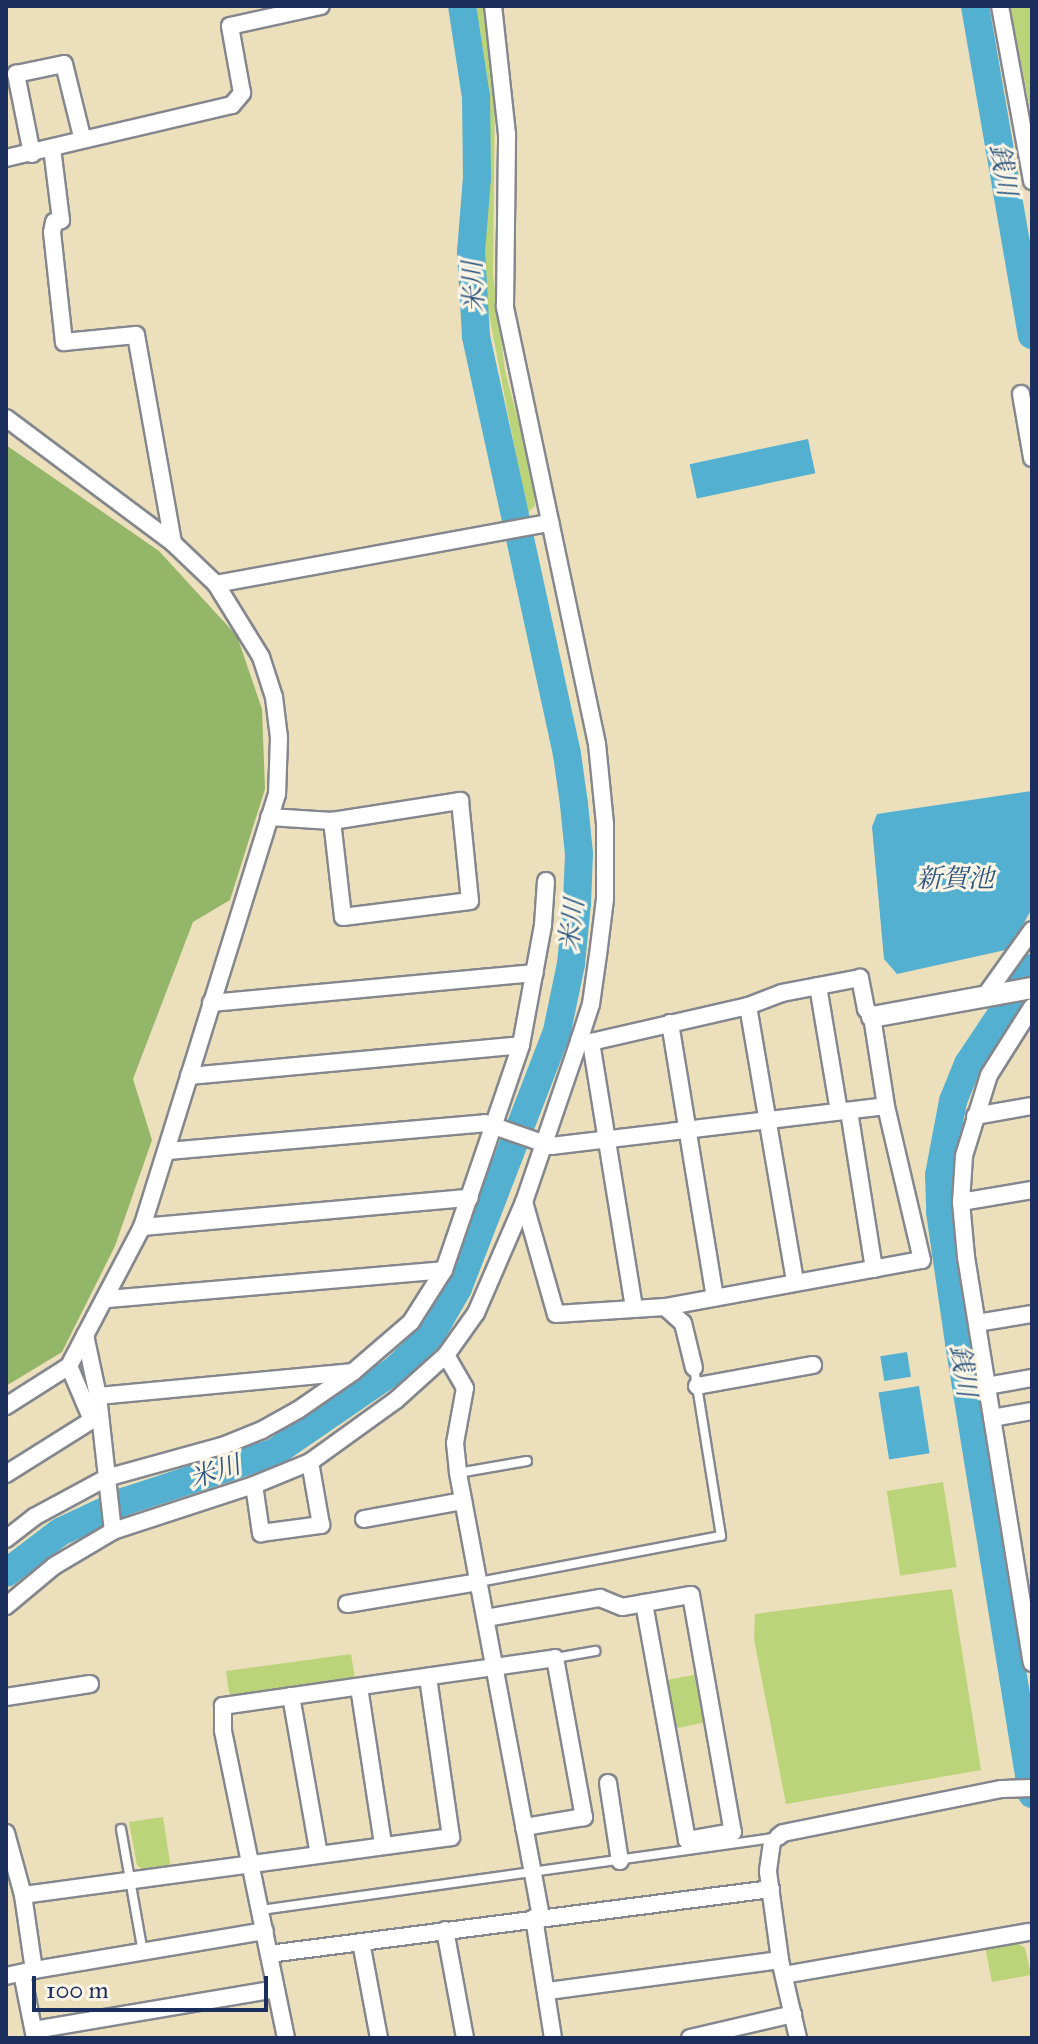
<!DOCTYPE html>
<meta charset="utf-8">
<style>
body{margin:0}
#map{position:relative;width:1038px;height:2044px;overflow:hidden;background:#ecdfbc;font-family:"IM FELL Great Primer","Noto Serif JP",serif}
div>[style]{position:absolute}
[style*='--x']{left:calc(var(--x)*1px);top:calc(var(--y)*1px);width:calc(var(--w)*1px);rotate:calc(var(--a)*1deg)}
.green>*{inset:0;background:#bbd479;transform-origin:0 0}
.forest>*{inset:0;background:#94b669}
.water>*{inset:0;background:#53b0d1;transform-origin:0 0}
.river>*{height:28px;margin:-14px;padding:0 14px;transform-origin:14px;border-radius:14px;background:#53b0d1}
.roads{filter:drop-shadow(2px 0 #84878d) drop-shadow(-2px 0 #84878d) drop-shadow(0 2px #84878d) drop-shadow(0 -2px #84878d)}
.service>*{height:8px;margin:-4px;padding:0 4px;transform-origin:4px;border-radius:4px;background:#fff}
.minor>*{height:16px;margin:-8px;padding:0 8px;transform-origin:8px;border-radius:8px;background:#fff}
.tertiary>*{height:20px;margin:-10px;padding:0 10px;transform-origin:10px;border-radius:10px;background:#fff}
span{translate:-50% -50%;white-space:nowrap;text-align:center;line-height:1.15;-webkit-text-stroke:6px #fcf5e5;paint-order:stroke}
.water-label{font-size:26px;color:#2c5680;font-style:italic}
.frame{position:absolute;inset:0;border:8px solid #1b2f5e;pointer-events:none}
.scale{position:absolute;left:32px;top:1976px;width:236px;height:36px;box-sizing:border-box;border:4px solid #1b2f5e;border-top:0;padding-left:10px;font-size:24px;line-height:28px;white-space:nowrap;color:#1b2f5e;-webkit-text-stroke:6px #fcf5e5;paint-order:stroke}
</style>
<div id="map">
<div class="green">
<i style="clip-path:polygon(470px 6px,484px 6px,495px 89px,493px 274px,505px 371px,532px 473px,535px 506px,527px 513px,484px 288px,487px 92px)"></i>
<i style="clip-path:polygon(1010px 6px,1032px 6px,1032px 119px)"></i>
<i style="left:943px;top:1482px;width:86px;height:57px;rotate:81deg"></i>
<i style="clip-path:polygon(952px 1589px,981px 1770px,786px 1804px,754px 1639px,755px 1614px)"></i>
<i style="clip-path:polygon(351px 1654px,356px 1683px,239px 1699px,229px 1693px,226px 1671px)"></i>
<i style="left:698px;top:1674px;width:49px;height:33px;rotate:79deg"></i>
<i style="clip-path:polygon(163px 1817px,171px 1869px,146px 1873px,137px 1865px,129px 1822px)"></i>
<i style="clip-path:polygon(1015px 1942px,1025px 1948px,1031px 1975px,992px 1982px,985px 1947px)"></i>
</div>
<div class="forest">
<i style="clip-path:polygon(6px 445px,159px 551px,237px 636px,262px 709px,265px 789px,230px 900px,193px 922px,133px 1079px,152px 1140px,115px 1246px,62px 1352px,6px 1386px)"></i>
</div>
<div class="water">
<i style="left:808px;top:439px;width:35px;height:121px;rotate:78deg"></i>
<i style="clip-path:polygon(1032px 791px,1032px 908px,1010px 949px,897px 974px,884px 959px,872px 827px,877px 814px)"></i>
<i style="left:907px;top:1352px;width:25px;height:27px;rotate:81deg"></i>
<i style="left:919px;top:1386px;width:68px;height:41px;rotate:81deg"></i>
</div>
<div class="river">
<i style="--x:975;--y:6;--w:334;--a:80.2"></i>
<i style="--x:1032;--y:968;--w:115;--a:123.7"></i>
<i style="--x:968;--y:1064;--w:40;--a:112"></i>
<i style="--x:953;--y:1101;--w:75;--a:100.7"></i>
<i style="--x:939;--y:1175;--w:37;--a:88"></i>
<i style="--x:940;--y:1212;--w:132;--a:81.7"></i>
<i style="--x:959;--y:1343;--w:457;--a:80.8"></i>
<i style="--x:6;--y:1573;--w:68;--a:-37.2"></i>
<i style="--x:60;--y:1532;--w:73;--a:-25.2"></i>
<i style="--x:126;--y:1501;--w:157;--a:-18.2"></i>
<i style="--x:275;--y:1452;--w:148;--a:-34.5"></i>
<i style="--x:397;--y:1368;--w:47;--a:-44.1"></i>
<i style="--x:431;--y:1335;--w:54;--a:-60.1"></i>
<i style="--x:458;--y:1288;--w:275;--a:-68.9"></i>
<i style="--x:557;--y:1031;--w:68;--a:-78.2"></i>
<i style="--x:571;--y:964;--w:61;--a:-84.4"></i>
<i style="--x:577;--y:903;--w:49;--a:-87.7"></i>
<i style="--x:579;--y:854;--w:50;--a:-95.7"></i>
<i style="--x:574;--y:804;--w:50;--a:-98"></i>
<i style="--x:567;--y:754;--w:428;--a:-102.3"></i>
<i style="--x:476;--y:336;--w:84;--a:-93.4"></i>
<i style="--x:471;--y:252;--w:75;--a:-85.4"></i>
<i style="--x:477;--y:177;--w:80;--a:-90.7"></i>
<i style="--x:476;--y:97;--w:92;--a:-98.7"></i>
</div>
<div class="roads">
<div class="service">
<i style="--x:458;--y:1473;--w:70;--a:-9.9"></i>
<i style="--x:479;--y:1582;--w:246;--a:-10.8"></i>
<i style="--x:721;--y:1536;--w:170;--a:-99.1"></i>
<i style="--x:555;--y:1658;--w:41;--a:-9.9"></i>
<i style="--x:121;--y:1829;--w:120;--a:79.9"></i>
<i style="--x:261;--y:1910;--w:517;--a:-8"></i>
</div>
<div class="minor">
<i style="--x:1000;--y:6;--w:178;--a:79.6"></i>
<i style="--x:52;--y:148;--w:73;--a:82.9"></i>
<i style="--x:61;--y:220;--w:7;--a:164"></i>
<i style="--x:54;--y:222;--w:10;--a:101"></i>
<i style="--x:52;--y:232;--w:111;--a:83.8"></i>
<i style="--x:64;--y:342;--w:72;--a:-5.6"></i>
<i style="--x:136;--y:335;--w:211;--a:79.9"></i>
<i style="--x:32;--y:154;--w:82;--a:-101.3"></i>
<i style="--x:16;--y:74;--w:49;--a:-11.8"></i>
<i style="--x:64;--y:64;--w:75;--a:76.1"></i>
<i style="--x:6;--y:158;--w:232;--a:-13.2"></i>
<i style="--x:232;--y:105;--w:16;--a:-50"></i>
<i style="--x:242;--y:93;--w:68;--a:-100.2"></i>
<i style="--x:230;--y:26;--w:93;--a:-12.4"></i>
<i style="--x:1021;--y:394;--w:65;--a:80.2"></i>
<i style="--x:6;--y:418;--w:209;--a:36.8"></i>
<i style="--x:173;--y:543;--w:59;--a:43.6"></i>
<i style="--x:216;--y:584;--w:86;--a:58.3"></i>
<i style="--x:261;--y:657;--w:42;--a:72"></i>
<i style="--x:274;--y:697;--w:41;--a:83"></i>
<i style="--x:279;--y:738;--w:56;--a:92"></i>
<i style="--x:277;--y:794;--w:454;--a:107.3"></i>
<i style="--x:142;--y:1227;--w:157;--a:117.7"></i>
<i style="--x:69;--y:1366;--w:75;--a:147.6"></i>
<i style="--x:216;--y:584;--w:340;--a:-10.4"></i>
<i style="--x:269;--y:817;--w:63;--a:3.6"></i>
<i style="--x:332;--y:821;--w:130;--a:-8.9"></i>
<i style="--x:460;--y:801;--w:100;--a:84.3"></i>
<i style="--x:470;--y:901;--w:128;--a:172.8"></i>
<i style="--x:343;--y:917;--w:97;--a:-96.5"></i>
<i style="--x:818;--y:986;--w:127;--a:80.5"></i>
<i style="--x:985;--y:996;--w:81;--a:-54.5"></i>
<i style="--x:211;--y:1003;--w:325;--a:-5.3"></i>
<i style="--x:748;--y:1006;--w:280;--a:80.3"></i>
<i style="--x:1032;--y:1007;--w:80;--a:122.3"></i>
<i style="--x:989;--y:1075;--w:85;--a:107.2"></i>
<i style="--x:964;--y:1156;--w:46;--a:93.7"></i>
<i style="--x:961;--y:1202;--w:55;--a:84.8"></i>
<i style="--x:966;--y:1257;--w:411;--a:80.8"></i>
<i style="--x:670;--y:1023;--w:278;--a:80.7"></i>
<i style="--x:591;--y:1042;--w:268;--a:80.8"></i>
<i style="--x:189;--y:1076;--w:333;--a:-5.3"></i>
<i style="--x:849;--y:1111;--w:160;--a:81"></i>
<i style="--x:975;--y:1116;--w:58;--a:-10"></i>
<i style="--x:168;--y:1151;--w:318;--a:-5"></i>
<i style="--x:485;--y:1123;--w:70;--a:19.2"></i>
<i style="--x:551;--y:1146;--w:337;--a:-6.8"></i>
<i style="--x:524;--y:1202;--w:116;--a:74.1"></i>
<i style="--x:556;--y:1314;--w:109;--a:-3.7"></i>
<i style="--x:665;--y:1307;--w:261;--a:-10.4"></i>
<i style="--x:922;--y:1260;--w:158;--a:-103.2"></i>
<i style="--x:886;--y:1106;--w:90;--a:-98.9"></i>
<i style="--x:872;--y:1017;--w:10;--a:-127"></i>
<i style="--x:866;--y:1009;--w:32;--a:-101"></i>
<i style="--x:860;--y:978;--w:79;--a:169.1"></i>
<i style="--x:782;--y:993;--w:36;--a:159"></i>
<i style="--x:748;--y:1006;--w:161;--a:167.1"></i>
<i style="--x:591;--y:1042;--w:12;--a:-175"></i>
<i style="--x:961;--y:1202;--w:72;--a:-9.6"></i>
<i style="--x:142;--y:1227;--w:329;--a:-5.1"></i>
<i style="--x:107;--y:1299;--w:338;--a:-4.9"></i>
<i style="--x:665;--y:1307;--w:24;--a:42"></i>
<i style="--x:683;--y:1323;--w:46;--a:76.3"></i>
<i style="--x:977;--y:1323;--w:56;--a:-9.3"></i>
<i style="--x:85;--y:1335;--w:62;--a:78"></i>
<i style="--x:98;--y:1396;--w:136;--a:83.7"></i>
<i style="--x:446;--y:1355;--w:38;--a:60"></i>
<i style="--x:465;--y:1388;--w:56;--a:100.3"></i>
<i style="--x:455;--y:1443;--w:30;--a:84"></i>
<i style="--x:458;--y:1473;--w:453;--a:79.4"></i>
<i style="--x:69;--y:1366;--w:59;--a:66.9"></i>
<i style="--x:92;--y:1420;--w:8;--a:-40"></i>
<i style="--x:697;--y:1386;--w:118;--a:-10.3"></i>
<i style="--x:987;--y:1386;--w:46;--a:-10.1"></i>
<i style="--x:98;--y:1396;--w:254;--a:-5.4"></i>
<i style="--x:992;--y:1418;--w:41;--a:-9.9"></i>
<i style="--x:6;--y:1474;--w:102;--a:-32.1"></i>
<i style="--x:254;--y:1485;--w:49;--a:81.7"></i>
<i style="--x:261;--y:1533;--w:61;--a:-7.6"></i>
<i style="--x:321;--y:1525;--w:64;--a:-99.9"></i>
<i style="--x:364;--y:1519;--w:101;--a:-10.3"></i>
<i style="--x:6;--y:1539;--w:36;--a:-38"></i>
<i style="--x:34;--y:1517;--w:82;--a:-28.4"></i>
<i style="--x:106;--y:1478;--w:123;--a:-15.5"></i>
<i style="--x:225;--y:1445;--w:40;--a:-22"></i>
<i style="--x:262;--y:1430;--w:41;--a:-29.1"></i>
<i style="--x:298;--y:1410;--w:67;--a:-34.6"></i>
<i style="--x:353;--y:1372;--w:77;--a:-40.8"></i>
<i style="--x:411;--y:1322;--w:62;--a:-57.6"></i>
<i style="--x:444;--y:1270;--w:238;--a:-71.1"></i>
<i style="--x:521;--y:1045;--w:122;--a:-79.6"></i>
<i style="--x:543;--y:925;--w:44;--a:-86.1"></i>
<i style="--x:347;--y:1604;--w:134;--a:-9.5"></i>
<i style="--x:6;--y:1606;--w:62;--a:-39.8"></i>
<i style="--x:54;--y:1566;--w:69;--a:-30.7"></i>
<i style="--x:113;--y:1531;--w:148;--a:-18.1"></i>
<i style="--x:254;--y:1485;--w:61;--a:-22.3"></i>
<i style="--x:310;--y:1462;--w:106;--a:-35.8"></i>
<i style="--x:396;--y:1400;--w:67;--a:-42"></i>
<i style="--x:446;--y:1355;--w:52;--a:-54.5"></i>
<i style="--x:476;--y:1313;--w:121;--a:-66.6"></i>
<i style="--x:524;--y:1202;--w:170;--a:-71.1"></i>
<i style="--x:579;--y:1041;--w:39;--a:-72"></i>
<i style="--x:591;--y:1004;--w:49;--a:-81.9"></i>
<i style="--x:598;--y:955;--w:56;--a:-82.9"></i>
<i style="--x:605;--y:899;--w:75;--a:-90"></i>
<i style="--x:605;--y:824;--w:80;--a:-95.7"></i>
<i style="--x:597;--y:744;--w:448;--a:-101.9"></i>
<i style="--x:505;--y:306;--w:172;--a:-89.3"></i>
<i style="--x:507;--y:134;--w:129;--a:-96.2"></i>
<i style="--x:486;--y:1618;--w:116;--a:-10"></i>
<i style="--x:600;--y:1598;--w:24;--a:22"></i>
<i style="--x:622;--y:1607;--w:70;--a:-9.9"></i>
<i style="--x:691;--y:1595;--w:241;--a:80"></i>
<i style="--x:733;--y:1832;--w:47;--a:170.1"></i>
<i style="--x:687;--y:1840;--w:241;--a:-100.3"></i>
<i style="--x:359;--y:1687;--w:159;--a:81.3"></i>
<i style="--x:291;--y:1696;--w:160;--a:80"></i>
<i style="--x:6;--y:1697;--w:85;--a:-8.8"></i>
<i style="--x:608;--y:1783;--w:79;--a:81.3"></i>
<i style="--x:6;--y:1833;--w:64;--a:74.7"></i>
<i style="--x:23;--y:1895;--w:76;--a:81.7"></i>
<i style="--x:34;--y:1970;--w:29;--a:168"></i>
<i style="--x:778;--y:1837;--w:6;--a:-39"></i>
<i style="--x:783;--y:1833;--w:223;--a:-11.4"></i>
<i style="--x:1002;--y:1789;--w:30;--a:-2"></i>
<i style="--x:772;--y:1842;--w:30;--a:98"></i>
<i style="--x:768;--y:1872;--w:89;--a:82.2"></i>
<i style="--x:780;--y:1960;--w:80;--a:77"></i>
<i style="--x:23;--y:1895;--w:432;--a:-7.7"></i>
<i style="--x:451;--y:1837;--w:162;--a:-98.2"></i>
<i style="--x:534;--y:1918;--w:121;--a:81"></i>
<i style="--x:445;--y:1930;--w:110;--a:79.5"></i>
<i style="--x:361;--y:1942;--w:98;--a:79.4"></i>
<i style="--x:269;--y:1954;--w:506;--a:-7.38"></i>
<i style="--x:34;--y:1970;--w:234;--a:-9.6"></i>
<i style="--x:22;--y:1973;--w:66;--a:78.7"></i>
<i style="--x:784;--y:1975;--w:248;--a:-10"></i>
<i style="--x:548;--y:1991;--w:234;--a:-7.6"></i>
<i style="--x:34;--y:2030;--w:245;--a:-9.6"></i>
<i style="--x:286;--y:2038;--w:314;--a:-101.6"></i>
<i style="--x:223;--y:1730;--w:24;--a:-90"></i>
<i style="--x:223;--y:1706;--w:335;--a:-8.2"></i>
<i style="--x:555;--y:1658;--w:162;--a:79.7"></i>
<i style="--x:584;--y:1817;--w:61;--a:170.5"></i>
<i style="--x:690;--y:2038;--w:106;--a:-13.1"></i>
</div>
<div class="tertiary">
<i style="--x:872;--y:1017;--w:163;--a:-10.3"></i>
</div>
</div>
<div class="water-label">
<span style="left:1003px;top:170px;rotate:80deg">銭川</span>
<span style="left:474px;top:287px;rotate:-93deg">米川</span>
<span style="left:955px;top:879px">新賀池</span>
<span style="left:572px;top:925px;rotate:-83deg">米川</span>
<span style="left:963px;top:1371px;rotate:81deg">銭川</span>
<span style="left:215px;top:1472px;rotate:-18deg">米川</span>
</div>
<div class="frame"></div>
<div class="scale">100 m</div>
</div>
